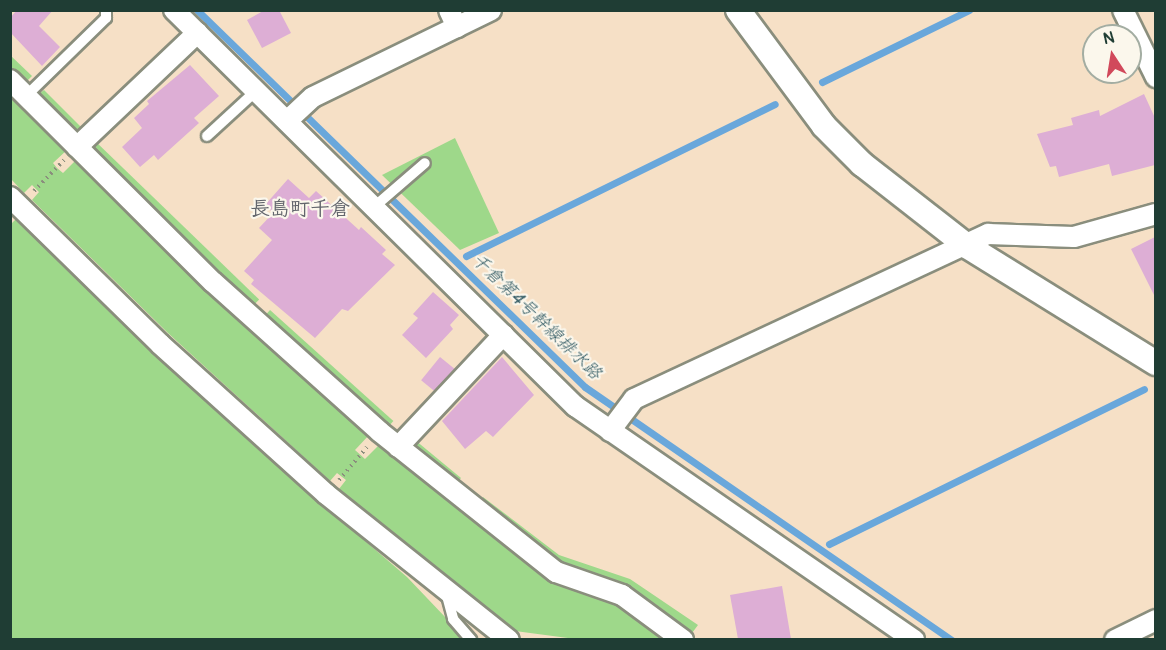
<!DOCTYPE html>
<meta charset="utf-8">
<style>
body{margin:0}
#map{position:relative;width:1166px;height:650px;overflow:hidden;background:#f6e0c6;font-family:Pangolin,"Klee One",sans-serif}
div>[style]{position:absolute}
[style*='--x']{left:calc(var(--x)*1px);top:calc(var(--y)*1px);width:calc(var(--w)*1px);rotate:calc(var(--a)*1deg)}
.green>*{inset:0;background:#9ed88a;transform-origin:0 0}
.stream>*{height:7px;margin:-3.5px;padding:0 3.5px;transform-origin:3.5px;border-radius:3.5px;background:#69a7db}
.building>*{inset:0;background:#ddaed5;transform-origin:0 0}
.path>*{height:4px;margin-top:-2px;transform-origin:0;background:repeating-linear-gradient(90deg,#8a8e7d 0 1.5px,transparent 0 6px)}
.roads{filter:drop-shadow(2px 0 #8a8e7d) drop-shadow(-2px 0 #8a8e7d) drop-shadow(0 2px #8a8e7d) drop-shadow(0 -2px #8a8e7d)}
.service>*{height:10px;margin:-5px;padding:0 5px;transform-origin:5px;border-radius:5px;background:#fff}
.minor>*{height:20px;margin:-10px;padding:0 10px;transform-origin:10px;border-radius:10px;background:#fff}
.tertiary>*{height:24px;margin:-12px;padding:0 12px;transform-origin:12px;border-radius:12px;background:#fff}
span{translate:-50% -50%;white-space:nowrap;text-align:center;line-height:1.15;-webkit-text-stroke:4.5px #fbf7ec;paint-order:stroke}
.water-label{font-size:18px;color:#355d66;font-style:italic}
.quarter-label{font-size:20px;color:#62656c;font-weight:700}
.frame{position:absolute;inset:0;border:12px solid #1f3d34;pointer-events:none}
.north{position:absolute;left:1082px;top:24px;width:60px;height:60px;box-sizing:border-box;background:#fbf7ec;border:2px solid #a3ada2;border-radius:50%;rotate:348deg;font-size:16px;font-weight:700;line-height:24px;text-align:center;color:#1f3d34}
.north::after{content:'';display:block;margin:auto;width:21px;height:27px;background:#d1495b;clip-path:polygon(50% 0,100% 100%,50% 72%,0 100%)}
</style>
<div id="map">
<div class="green">
<i style="clip-path:polygon(10px 55px,32px 76px,23px 85px,11px 72px)"></i>
<i style="clip-path:polygon(44px 90px,82px 128px,69px 131px,37px 95px)"></i>
<i style="clip-path:polygon(10px 91px,68px 149px,53px 163px,57px 168px,63px 173px,77px 159px,370px 434px,355px 450px,365px 459px,381px 443px,551px 579px,619px 600px,672px 639px,583px 640px,515px 631px,339px 489px,346px 480px,337px 473px,330px 481px,169px 334px,32px 200px,39px 192px,32px 185px,24px 193px,11px 179px)"></i>
<i style="clip-path:polygon(455px 138px,499px 233px,460px 250px,382px 175px)"></i>
<i style="left:93px;top:139px;width:231px;height:13px;rotate:44deg"></i>
<i style="clip-path:polygon(16px 219px,249px 441px,407px 577px,466px 639px,11px 640px,10px 225px)"></i>
<i style="left:270px;top:310px;width:166px;height:12px;rotate:42deg"></i>
<i style="clip-path:polygon(415px 440px,461px 478px,455px 485px,413px 451px)"></i>
<i style="clip-path:polygon(483px 497px,559px 555px,630px 579px,698px 625px,689px 637px,559px 567px,480px 502px)"></i>
</div>
<div class="stream">
<i style="--x:197;--y:10;--w:541;--a:44.18"></i>
<i style="--x:585;--y:387;--w:446;--a:34.6"></i>
<i style="--x:822;--y:82;--w:164;--a:-26.1"></i>
<i style="--x:466;--y:256;--w:344;--a:-26.2"></i>
<i style="--x:829;--y:544;--w:351;--a:-26.2"></i>
</div>
<div class="building">
<i style="clip-path:polygon(17px 10px,53px 10px,39px 26px,60px 47px,42px 66px,10px 32px,10px 18px)"></i>
<i style="clip-path:polygon(265px 10px,279px 10px,291px 33px,262px 48px,247px 20px)"></i>
<i style="clip-path:polygon(190px 65px,219px 96px,194px 118px,199px 123px,158px 160px,154px 155px,140px 167px,122px 147px,142px 128px,134px 118px,149px 104px,147px 101px)"></i>
<i style="clip-path:polygon(1144px 94px,1155px 118px,1155px 165px,1112px 176px,1109px 164px,1059px 177px,1056px 166px,1050px 167px,1037px 134px,1073px 125px,1071px 118px,1099px 110px,1100px 116px)"></i>
<i style="clip-path:polygon(288px 179px,309px 198px,316px 191px,359px 230px,361px 227px,386px 250px,382px 254px,395px 265px,348px 311px,342px 309px,315px 338px,251px 284px,254px 280px,244px 271px,272px 240px,259px 228px,273px 213px,265px 205px)"></i>
<i style="clip-path:polygon(1155px 237px,1155px 297px,1131px 249px)"></i>
<i style="clip-path:polygon(433px 292px,459px 315px,450px 325px,453px 329px,426px 358px,402px 335px,418px 318px,413px 314px)"></i>
<i style="left:440px;top:357px;width:19px;height:30px;rotate:39deg"></i>
<i style="clip-path:polygon(502px 357px,534px 395px,493px 437px,486px 431px,465px 449px,442px 421px)"></i>
<i style="clip-path:polygon(782px 586px,791px 639px,738px 639px,730px 595px)"></i>
</div>
<div class="path">
<i style="--x:34;--y:191;--w:43;--a:-45.9"></i>
<i style="--x:339;--y:480;--w:43;--a:-49.7"></i>
</div>
<div class="roads">
<div class="service">
<i style="--x:26;--y:96;--w:112;--a:-44.3"></i>
<i style="--x:106;--y:18;--w:8;--a:-90"></i>
<i style="--x:207;--y:136;--w:67;--a:-42.6"></i>
<i style="--x:374;--y:207;--w:67;--a:-40.8"></i>
<i style="--x:446;--y:592;--w:28;--a:75"></i>
<i style="--x:453;--y:619;--w:28;--a:49"></i>
</div>
<div class="minor">
<i style="--x:174;--y:10;--w:564;--a:44.64"></i>
<i style="--x:575;--y:406;--w:412;--a:34.6"></i>
<i style="--x:449;--y:10;--w:19;--a:65"></i>
<i style="--x:1123;--y:10;--w:75;--a:63.8"></i>
<i style="--x:10;--y:80;--w:286;--a:44.9"></i>
<i style="--x:213;--y:282;--w:224;--a:41.9"></i>
<i style="--x:380;--y:432;--w:225;--a:38.5"></i>
<i style="--x:556;--y:572;--w:70;--a:19.2"></i>
<i style="--x:622;--y:595;--w:76;--a:36.4"></i>
<i style="--x:287;--y:121;--w:35;--a:-43"></i>
<i style="--x:313;--y:97;--w:198;--a:-26"></i>
<i style="--x:77;--y:147;--w:166;--a:-43.5"></i>
<i style="--x:10;--y:197;--w:210;--a:44.4"></i>
<i style="--x:160;--y:344;--w:224;--a:42.1"></i>
<i style="--x:326;--y:494;--w:234;--a:38.6"></i>
<i style="--x:610;--y:431;--w:40;--a:-53"></i>
<i style="--x:634;--y:399;--w:391;--a:-25"></i>
<i style="--x:988;--y:234;--w:86;--a:2"></i>
<i style="--x:1074;--y:237;--w:85;--a:-15.7"></i>
<i style="--x:398;--y:447;--w:154;--a:-46.8"></i>
<i style="--x:1115;--y:640;--w:46;--a:-26"></i>
</div>
<div class="tertiary">
<i style="--x:738;--y:10;--w:144;--a:53.4"></i>
<i style="--x:824;--y:126;--w:54;--a:45"></i>
<i style="--x:862;--y:164;--w:133;--a:38"></i>
<i style="--x:967;--y:246;--w:222;--a:31.8"></i>
</div>
</div>
<div class="water-label">
<span style="left:536px;top:317px;rotate:44deg">千倉第4号幹線排水路</span>
</div>
<div class="quarter-label">
<span style="left:300px;top:208px">長島町千倉</span>
</div>
<div class="frame"></div>
<div class="north">N</div>
</div>
